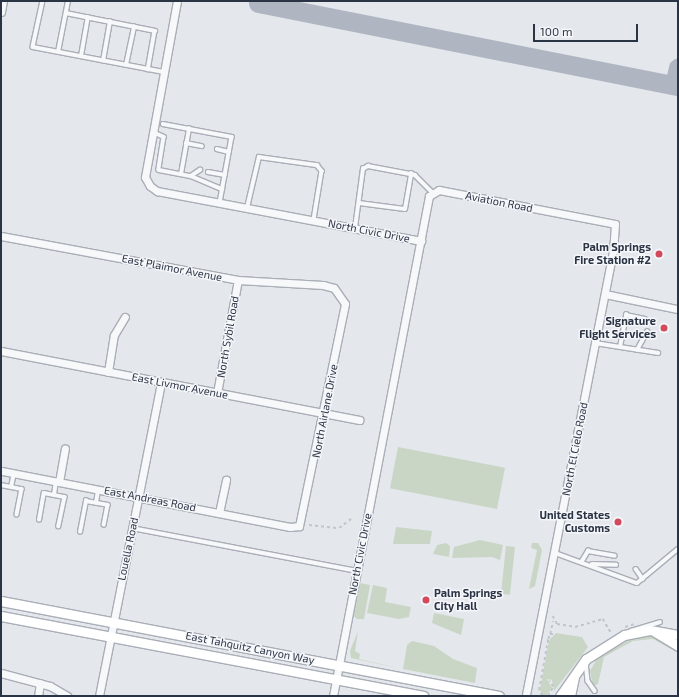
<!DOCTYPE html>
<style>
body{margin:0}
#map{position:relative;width:679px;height:697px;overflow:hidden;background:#e4e7ec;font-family:"Exo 2",sans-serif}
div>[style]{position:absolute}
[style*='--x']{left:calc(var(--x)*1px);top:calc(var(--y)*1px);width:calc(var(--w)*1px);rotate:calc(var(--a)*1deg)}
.green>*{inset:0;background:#c9d6c5;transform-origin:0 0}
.taxiway>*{height:19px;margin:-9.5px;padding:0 9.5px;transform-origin:9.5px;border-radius:9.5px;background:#b0b6c1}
.path>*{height:1.5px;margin-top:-0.75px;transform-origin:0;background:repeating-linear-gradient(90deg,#c2c5cb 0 3px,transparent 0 6px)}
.roads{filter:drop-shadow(1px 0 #a9aeb7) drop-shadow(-1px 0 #a9aeb7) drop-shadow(0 1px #a9aeb7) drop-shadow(0 -1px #a9aeb7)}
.lane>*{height:3.5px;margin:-1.75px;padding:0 1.75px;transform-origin:1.75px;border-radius:1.75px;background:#f7f8fa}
.street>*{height:7px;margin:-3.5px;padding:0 3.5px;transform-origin:3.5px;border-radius:3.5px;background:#f7f8fa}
.secondary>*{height:9px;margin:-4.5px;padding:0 4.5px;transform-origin:4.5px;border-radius:4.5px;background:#fff}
.dots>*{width:11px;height:11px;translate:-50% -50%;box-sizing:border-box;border:2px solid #f4f6f9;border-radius:50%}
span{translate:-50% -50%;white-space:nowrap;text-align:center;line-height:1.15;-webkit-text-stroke:3px #f4f6f9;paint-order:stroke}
.street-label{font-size:11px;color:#2b3445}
.poi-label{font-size:11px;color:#2b3445;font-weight:700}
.right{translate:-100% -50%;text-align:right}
.left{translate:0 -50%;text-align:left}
.frame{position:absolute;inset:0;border:2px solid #2b3445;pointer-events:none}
.scale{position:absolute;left:533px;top:24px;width:105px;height:18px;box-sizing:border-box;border:2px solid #2b3445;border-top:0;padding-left:5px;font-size:12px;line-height:14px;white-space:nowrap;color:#2b3445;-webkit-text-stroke:3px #f4f6f9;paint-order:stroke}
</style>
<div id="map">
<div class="green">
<i style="left:398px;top:447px;width:109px;height:42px;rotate:11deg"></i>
<i style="clip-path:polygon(396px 527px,432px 531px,430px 544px,393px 544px)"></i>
<i style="clip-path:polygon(480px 540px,503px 545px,500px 560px,492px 557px,452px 558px,454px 547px)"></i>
<i style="clip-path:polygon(446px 543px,450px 546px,449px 557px,433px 554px,437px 545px)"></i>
<i style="clip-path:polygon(532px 543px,538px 543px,542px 550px,535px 586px,529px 589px,537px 550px,531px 548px)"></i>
<i style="left:506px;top:546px;width:9px;height:48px;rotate:6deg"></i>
<i style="clip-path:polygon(360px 583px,370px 585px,364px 619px,357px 619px,354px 616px)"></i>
<i style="clip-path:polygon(373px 585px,387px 588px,385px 602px,411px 607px,409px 617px,399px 619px,367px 613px)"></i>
<i style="clip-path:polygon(434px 613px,464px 619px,461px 635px,432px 623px)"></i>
<i style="clip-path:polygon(358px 631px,355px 651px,360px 654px,359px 659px,402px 669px,351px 658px,350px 651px)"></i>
<i style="clip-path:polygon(556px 633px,582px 637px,588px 647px,554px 691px,552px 680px,547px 679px,552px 688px,547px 695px,542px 695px,540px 690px,549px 640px)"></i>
<i style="clip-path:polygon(651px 636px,678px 649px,678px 653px,653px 639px,633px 641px,604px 657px,598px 684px,593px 686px,590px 671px,598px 657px,633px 638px)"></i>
<i style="clip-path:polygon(412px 641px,434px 646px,453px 659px,477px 668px,475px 683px,403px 669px,407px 645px)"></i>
</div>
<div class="taxiway">
<i style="--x:258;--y:3;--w:428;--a:11.2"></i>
<i style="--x:674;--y:85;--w:18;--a:-77"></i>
</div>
<div class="path">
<i style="--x:309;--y:525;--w:30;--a:6"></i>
<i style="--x:339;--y:528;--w:15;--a:-37"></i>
<i style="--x:553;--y:616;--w:9;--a:63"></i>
<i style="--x:557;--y:624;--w:18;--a:9"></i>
<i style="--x:575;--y:627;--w:29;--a:-16"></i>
<i style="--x:603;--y:619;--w:16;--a:60"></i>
<i style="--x:625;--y:627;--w:9;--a:-18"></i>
<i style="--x:550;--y:634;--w:13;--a:-77"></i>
<i style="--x:542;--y:696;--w:7;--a:-117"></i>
<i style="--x:539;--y:690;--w:52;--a:-80"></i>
<i style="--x:548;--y:639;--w:5;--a:-68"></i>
<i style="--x:550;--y:634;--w:6;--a:0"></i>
<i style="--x:548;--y:696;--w:10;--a:-61"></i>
<i style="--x:553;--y:687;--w:7;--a:-124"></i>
</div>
<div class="roads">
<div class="lane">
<i style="--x:43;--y:1;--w:47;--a:102.3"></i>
<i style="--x:33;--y:47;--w:133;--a:10.8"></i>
<i style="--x:66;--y:13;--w:91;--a:11.4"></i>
<i style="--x:155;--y:31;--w:39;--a:100"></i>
<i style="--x:58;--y:52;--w:52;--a:-78.9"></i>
<i style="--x:81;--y:56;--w:39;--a:-80"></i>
<i style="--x:103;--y:61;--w:40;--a:-80"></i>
<i style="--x:126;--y:65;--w:39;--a:-78"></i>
<i style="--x:163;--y:124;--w:70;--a:10.7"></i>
<i style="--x:232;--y:137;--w:67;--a:100.3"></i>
<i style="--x:153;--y:132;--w:12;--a:24"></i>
<i style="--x:164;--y:137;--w:33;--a:99"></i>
<i style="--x:159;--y:170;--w:33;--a:11"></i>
<i style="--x:191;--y:176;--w:34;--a:23"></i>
<i style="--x:186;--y:143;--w:16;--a:11"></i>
<i style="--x:217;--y:149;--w:12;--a:14"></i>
<i style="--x:208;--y:172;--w:17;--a:10"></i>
<i style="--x:181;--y:174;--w:46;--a:-79.9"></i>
<i style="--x:191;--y:176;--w:11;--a:-34"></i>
<i style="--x:359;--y:203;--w:46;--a:7.4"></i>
<i style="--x:405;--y:209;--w:36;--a:-80"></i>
<i style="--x:247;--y:208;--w:52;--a:-76.8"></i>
<i style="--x:259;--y:157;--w:59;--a:7.9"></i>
<i style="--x:317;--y:165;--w:8;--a:50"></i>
<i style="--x:322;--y:171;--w:50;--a:99.3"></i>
<i style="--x:355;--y:228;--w:60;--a:-82.3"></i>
<i style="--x:363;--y:169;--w:6;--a:-31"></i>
<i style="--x:368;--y:166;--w:48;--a:10.8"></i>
<i style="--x:415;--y:175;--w:25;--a:45"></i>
<i style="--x:595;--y:343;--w:64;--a:9"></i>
<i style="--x:620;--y:347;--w:33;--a:-79"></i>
<i style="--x:626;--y:315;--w:19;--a:12"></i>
<i style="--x:645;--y:319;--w:4;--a:56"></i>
<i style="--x:637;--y:350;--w:21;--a:-61"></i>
<i style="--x:1;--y:485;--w:21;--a:11"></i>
<i style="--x:22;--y:489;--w:26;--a:101"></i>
<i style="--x:11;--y:487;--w:14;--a:-78"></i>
<i style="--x:54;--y:495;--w:14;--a:-82"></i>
<i style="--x:96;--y:503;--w:13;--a:-81"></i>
<i style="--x:39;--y:520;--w:27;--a:-80"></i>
<i style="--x:44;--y:493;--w:21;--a:11"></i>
<i style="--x:65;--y:497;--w:30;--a:102"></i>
<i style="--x:132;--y:528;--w:229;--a:10.8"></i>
<i style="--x:80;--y:532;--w:32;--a:-79"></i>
<i style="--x:86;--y:501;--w:22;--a:10"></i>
<i style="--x:108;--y:505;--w:20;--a:101"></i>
<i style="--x:555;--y:553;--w:87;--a:20.1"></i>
<i style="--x:637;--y:583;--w:53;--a:-39.7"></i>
<i style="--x:582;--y:561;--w:12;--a:-59"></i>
<i style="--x:588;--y:551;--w:27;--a:10"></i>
<i style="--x:592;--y:564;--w:24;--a:2"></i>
<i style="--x:636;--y:569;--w:12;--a:55"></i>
<i style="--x:631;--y:631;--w:30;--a:-17"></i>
<i style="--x:586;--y:662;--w:19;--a:84"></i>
<i style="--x:588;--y:681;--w:12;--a:55"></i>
</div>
<div class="street">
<i style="--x:177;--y:1;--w:179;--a:100.3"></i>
<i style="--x:145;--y:177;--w:10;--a:61"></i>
<i style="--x:150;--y:186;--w:9;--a:36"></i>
<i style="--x:157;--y:191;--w:269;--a:10.7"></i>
<i style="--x:1;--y:12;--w:11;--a:-80"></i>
<i style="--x:1;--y:236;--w:241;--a:10.5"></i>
<i style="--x:238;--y:280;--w:85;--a:3.4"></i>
<i style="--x:323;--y:285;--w:11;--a:15"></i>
<i style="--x:334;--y:288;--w:19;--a:55"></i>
<i style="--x:345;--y:304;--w:227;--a:101.7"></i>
<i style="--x:299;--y:526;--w:9;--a:174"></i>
<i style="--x:290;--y:527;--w:294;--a:-169"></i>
<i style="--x:605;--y:294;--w:74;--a:11.8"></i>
<i style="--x:1;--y:351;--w:365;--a:10.9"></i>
<i style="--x:108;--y:372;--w:37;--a:-81"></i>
<i style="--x:114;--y:335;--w:21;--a:-59"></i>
<i style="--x:217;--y:393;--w:115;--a:-79.5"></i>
<i style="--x:59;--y:482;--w:34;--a:-80"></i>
<i style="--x:219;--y:513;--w:34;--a:-78"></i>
<i style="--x:1;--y:673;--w:51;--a:14.9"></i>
<i style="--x:50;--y:686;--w:20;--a:30"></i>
<i style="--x:38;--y:696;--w:13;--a:-81"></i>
<i style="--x:99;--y:696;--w:320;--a:-78.8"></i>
<i style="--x:333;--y:696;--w:509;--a:-79.13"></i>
<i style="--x:429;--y:196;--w:12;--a:-31"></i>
<i style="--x:439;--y:190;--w:179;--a:10.9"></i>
<i style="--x:615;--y:224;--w:27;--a:94"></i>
<i style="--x:613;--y:251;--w:453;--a:101.1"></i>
</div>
<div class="secondary">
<i style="--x:1;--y:601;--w:507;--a:10.8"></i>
<i style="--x:1;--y:616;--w:430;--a:10.7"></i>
<i style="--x:655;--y:632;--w:27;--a:31"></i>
<i style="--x:560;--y:696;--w:45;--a:-54.9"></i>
<i style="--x:586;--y:659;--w:45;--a:-32.3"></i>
<i style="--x:624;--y:635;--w:26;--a:-11"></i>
<i style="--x:650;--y:630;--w:28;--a:10"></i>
<i style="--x:570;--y:696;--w:19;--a:-78"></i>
</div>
</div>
<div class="dots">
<i style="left:659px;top:254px;background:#d1495b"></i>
<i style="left:664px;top:328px;background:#d1495b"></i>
<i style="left:618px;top:522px;background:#d1495b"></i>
<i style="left:426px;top:600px;background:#d1495b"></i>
</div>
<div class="street-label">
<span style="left:499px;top:202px;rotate:11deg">Aviation Road</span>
<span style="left:369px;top:231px;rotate:11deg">North Civic Drive</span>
<span style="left:172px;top:268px;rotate:11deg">East Plaimor Avenue</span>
<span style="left:228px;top:337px;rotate:-80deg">North Sybil Road</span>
<span style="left:180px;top:386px;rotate:11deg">East Livmor Avenue</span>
<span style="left:325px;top:411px;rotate:-79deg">North Airlane Drive</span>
<span style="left:575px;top:449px;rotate:-79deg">North El Cielo Road</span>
<span style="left:150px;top:499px;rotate:11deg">East Andreas Road</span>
<span style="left:128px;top:549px;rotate:-78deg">Louella Road</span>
<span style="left:360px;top:554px;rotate:-79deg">North Civic Drive</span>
<span style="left:250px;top:648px;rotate:11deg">East Tahquitz Canyon Way</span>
</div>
<div class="poi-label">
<span class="right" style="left:651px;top:254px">Palm Springs<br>Fire Station #2</span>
<span class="right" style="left:656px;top:328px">Signature<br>Flight Services</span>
<span class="right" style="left:610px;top:522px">United States<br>Customs</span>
<span class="left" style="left:434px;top:600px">Palm Springs<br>City Hall</span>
</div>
<div class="frame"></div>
<div class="scale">100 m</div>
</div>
